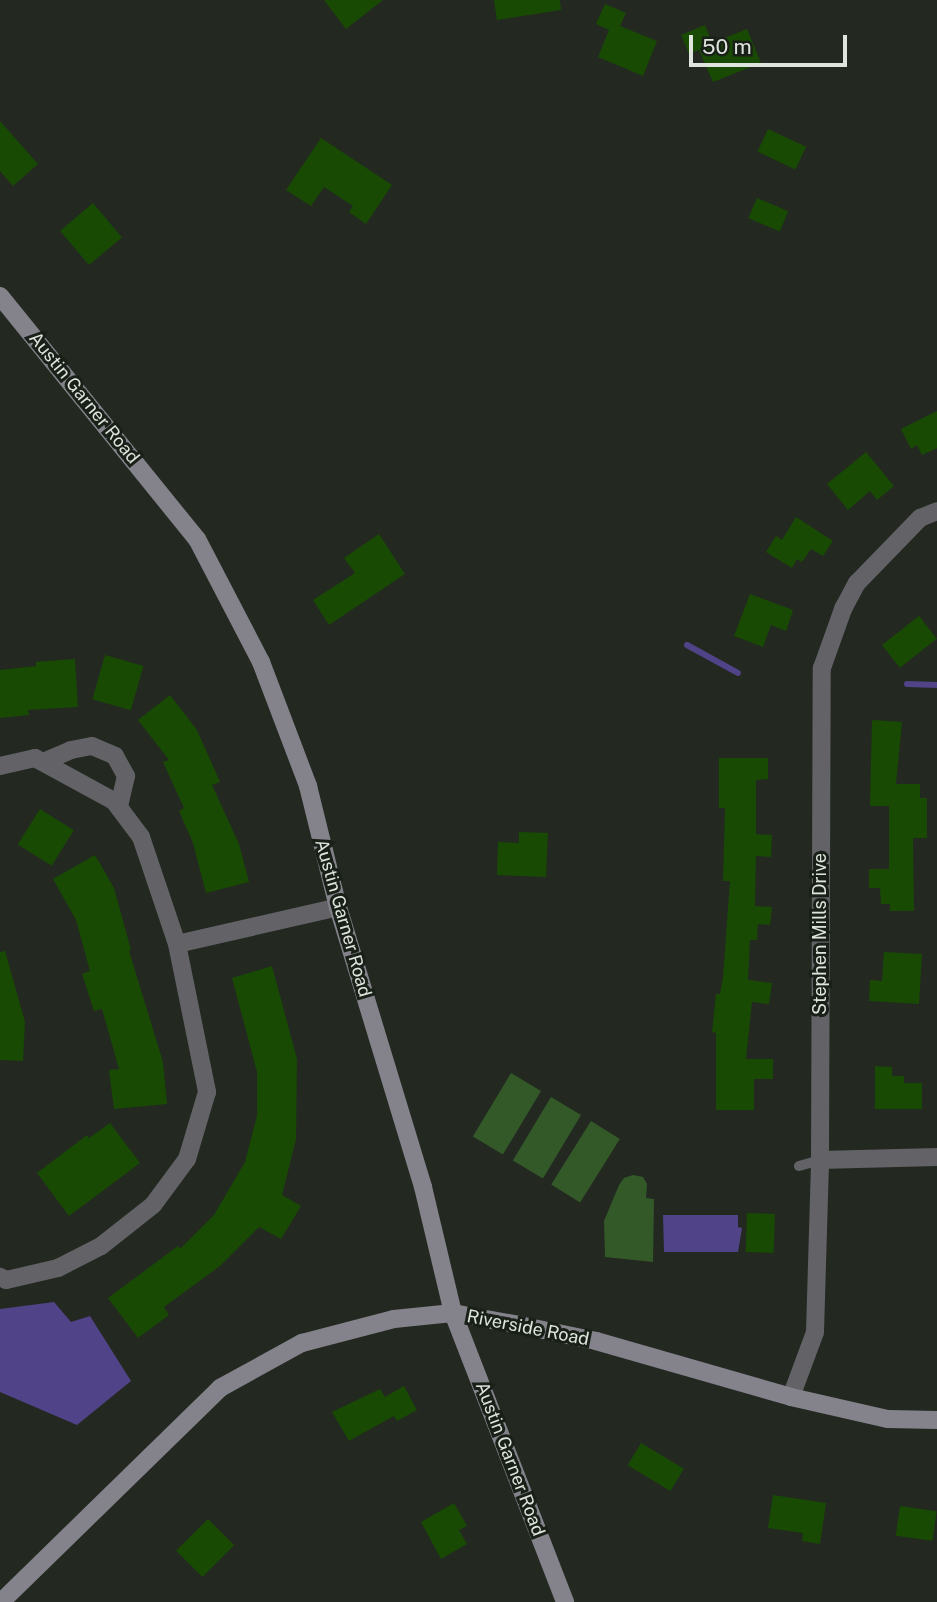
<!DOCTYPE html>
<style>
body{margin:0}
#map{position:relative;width:937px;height:1602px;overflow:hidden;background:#232921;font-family:"Public Sans",sans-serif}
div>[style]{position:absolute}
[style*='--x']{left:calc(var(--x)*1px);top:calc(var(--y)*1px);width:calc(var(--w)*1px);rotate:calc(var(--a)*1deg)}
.green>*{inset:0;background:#335928;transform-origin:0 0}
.water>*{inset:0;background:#504387}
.stream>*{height:6px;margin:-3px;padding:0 3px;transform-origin:3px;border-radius:3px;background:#504387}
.building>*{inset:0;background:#184a04;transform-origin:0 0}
.lane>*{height:10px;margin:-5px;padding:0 5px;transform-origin:5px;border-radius:5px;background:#626267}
.street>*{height:18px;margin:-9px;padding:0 9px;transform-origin:9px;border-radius:9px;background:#626267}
.secondary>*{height:18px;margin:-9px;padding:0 9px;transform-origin:9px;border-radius:9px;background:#84838c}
span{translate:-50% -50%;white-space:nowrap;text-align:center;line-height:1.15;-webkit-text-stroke:6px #192017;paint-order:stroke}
.street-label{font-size:18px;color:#dfe4de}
.scale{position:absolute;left:689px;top:35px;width:158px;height:32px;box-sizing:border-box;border:4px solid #dfe4de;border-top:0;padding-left:9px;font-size:21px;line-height:24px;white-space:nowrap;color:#dfe4de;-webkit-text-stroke:5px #192017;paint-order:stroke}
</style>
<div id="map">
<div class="green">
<i style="left:511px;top:1073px;width:35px;height:74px;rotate:31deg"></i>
<i style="left:551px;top:1097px;width:35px;height:74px;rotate:31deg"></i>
<i style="left:591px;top:1121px;width:34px;height:75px;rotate:32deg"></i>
<i style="clip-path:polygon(633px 1175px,643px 1177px,647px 1184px,646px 1198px,654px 1199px,653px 1262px,605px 1257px,604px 1221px,619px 1185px,624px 1178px)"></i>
</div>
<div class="water">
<i style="clip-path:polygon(663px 1215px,738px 1215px,738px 1227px,742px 1228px,738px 1252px,664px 1252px)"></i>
<i style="clip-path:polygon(54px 1302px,71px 1322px,90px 1316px,131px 1381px,77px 1425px,0 1392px,0 1309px)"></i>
</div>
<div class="stream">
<i style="--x:687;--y:645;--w:58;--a:28.8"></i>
<i style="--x:907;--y:684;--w:30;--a:2"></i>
</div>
<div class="building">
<i style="clip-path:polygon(324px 0,383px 0,346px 29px)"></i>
<i style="clip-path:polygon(494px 0,560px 0,561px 10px,497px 20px)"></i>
<i style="clip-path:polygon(605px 4px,626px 13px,620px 26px,657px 41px,643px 76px,598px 57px,609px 30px,596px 24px)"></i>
<i style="clip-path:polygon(705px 25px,712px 43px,747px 29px,761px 63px,713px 82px,699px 50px,689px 54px,681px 35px)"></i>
<i style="clip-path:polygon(0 121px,38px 164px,13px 186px,0 171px)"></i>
<i style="left:768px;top:129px;width:42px;height:25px;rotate:25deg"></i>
<i style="clip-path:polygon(321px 138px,392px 185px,366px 224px,349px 212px,353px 206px,324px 187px,311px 206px,286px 190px)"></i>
<i style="left:757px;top:198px;width:34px;height:22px;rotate:23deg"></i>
<i style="left:93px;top:203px;width:45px;height:43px;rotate:50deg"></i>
<i style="clip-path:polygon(937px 411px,937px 448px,922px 455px,917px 445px,911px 449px,901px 429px)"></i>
<i style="clip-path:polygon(866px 452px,894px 486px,877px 500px,870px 491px,848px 510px,827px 484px)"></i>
<i style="clip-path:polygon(796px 517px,833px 541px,823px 556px,811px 549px,802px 562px,797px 559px,792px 568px,766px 552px,776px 536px,782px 540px)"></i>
<i style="clip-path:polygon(379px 534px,405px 574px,329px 625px,313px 600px,355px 573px,344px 558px)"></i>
<i style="clip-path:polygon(750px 594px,793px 610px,786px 631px,771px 625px,763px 647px,734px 636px)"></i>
<i style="left:919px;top:616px;width:29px;height:47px;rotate:52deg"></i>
<i style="left:105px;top:655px;width:40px;height:46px;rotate:16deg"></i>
<i style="clip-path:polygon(75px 659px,78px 707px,28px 710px,29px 715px,0 718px,0 670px,36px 666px,36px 662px)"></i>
<i style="clip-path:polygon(170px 695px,197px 730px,220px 782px,212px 785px,239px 844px,249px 882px,206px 893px,193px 843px,179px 811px,184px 808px,163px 762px,169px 760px,138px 720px)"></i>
<i style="clip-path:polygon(872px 720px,902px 722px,896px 784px,920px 784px,920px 798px,927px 798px,927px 838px,913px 838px,914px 911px,890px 911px,890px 904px,881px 904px,880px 888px,869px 888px,869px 869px,889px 869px,889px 806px,870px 806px)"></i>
<i style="clip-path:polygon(719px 758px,768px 758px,768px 779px,756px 780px,756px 834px,772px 835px,771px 857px,756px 856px,755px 906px,772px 907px,770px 925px,758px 924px,757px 940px,750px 940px,748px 980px,772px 983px,769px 1004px,752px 1002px,746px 1059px,773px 1059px,773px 1079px,754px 1079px,754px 1110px,716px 1110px,716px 1033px,712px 1032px,716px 994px,720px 994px,723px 977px,730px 881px,723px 881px,725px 808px,719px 808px)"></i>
<i style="left:40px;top:809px;width:40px;height:42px;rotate:32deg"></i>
<i style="clip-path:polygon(519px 832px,548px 833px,546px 877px,497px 875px,498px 842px,519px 843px)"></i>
<i style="clip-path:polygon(95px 855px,114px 888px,131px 950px,129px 951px,163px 1062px,167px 1104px,114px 1109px,109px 1070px,119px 1069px,102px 1009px,94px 1011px,82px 974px,90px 971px,76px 920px,53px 879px)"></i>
<i style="clip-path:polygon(5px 951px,25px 1022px,23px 1061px,0 1060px,0 952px)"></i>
<i style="clip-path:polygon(884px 952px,922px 954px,919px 1004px,869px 1001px,870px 980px,882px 981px)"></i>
<i style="clip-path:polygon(272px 966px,297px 1059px,296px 1139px,282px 1195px,301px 1206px,281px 1239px,259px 1227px,220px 1266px,164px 1307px,169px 1315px,138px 1338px,108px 1298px,178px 1246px,180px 1249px,214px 1215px,245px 1162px,257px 1116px,257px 1072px,232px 978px)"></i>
<i style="clip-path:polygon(875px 1066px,892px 1067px,892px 1076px,904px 1076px,904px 1083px,922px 1083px,922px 1109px,875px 1109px)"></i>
<i style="clip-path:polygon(110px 1123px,140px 1163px,69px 1216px,37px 1173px,87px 1135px,89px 1138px)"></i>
<i style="left:747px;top:1213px;width:28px;height:39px;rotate:2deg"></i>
<i style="clip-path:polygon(404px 1386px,417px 1410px,397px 1421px,394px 1416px,349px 1441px,332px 1412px,380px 1389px,385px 1397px)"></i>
<i style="left:641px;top:1443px;width:50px;height:26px;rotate:31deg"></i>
<i style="clip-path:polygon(773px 1495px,826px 1503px,820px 1544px,802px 1541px,803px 1533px,768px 1528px)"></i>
<i style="clip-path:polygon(454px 1503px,467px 1526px,459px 1530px,467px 1544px,441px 1559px,421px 1522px)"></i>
<i style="left:900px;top:1506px;width:37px;height:30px;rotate:8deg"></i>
<i style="left:208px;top:1519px;width:37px;height:45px;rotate:45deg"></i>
</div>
<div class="lane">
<i style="--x:799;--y:1166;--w:22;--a:-16"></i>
</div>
<div class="street">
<i style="--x:43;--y:762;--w:30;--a:-23"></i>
<i style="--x:71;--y:750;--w:21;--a:-11"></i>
<i style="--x:92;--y:746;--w:25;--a:23"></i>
<i style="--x:115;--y:756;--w:23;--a:61"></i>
<i style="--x:126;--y:776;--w:32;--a:103"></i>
<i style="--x:0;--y:766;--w:36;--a:-13"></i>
<i style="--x:35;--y:758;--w:90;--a:28.6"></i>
<i style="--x:114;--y:801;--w:45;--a:53.1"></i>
<i style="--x:141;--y:837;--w:113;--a:71.4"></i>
<i style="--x:177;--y:944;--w:151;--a:78.5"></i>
<i style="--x:207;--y:1092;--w:70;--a:106.6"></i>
<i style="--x:187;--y:1159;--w:57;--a:126.5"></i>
<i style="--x:153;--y:1205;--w:66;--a:141.7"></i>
<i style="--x:101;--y:1246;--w:48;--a:152.9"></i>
<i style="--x:58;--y:1268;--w:53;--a:167"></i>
<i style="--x:6;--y:1280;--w:7;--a:-153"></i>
<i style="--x:177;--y:944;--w:165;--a:-12.9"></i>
<i style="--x:820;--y:1160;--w:117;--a:-1.5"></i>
<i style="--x:791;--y:1397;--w:69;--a:-69.7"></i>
<i style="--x:815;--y:1332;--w:172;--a:-88.3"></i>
<i style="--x:820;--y:1160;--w:492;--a:-89.8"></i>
<i style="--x:822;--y:668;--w:63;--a:-70.4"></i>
<i style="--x:843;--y:609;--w:30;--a:-62"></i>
<i style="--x:857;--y:583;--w:91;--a:-45.9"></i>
<i style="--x:920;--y:518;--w:18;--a:-22"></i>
</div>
<div class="secondary">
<i style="--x:0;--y:296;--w:313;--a:51"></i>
<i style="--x:197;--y:539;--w:139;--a:62.5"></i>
<i style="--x:261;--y:662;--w:133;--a:69.2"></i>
<i style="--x:308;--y:786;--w:125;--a:76.1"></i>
<i style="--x:338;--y:907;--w:293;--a:73.1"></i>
<i style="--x:423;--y:1187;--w:130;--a:76.6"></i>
<i style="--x:453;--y:1313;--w:310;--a:68.8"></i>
<i style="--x:1;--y:1602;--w:306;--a:-44.3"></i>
<i style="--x:220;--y:1388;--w:94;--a:-28.8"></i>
<i style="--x:302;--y:1343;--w:95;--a:-14.6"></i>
<i style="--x:394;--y:1319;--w:59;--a:-5.8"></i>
<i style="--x:453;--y:1313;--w:67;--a:10.3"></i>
<i style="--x:519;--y:1325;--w:79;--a:11.7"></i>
<i style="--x:596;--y:1341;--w:203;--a:16"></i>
<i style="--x:791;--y:1397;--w:99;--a:12.8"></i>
<i style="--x:888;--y:1419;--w:49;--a:1.2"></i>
</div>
<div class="street-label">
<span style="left:84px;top:398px;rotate:51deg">Austin Garner Road</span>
<span style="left:343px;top:918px;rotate:74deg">Austin Garner Road</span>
<span style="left:820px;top:934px;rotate:-90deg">Stephen Mills Drive</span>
<span style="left:528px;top:1328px;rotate:11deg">Riverside Road</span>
<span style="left:510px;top:1459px;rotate:69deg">Austin Garner Road</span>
</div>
<div class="scale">50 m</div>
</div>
